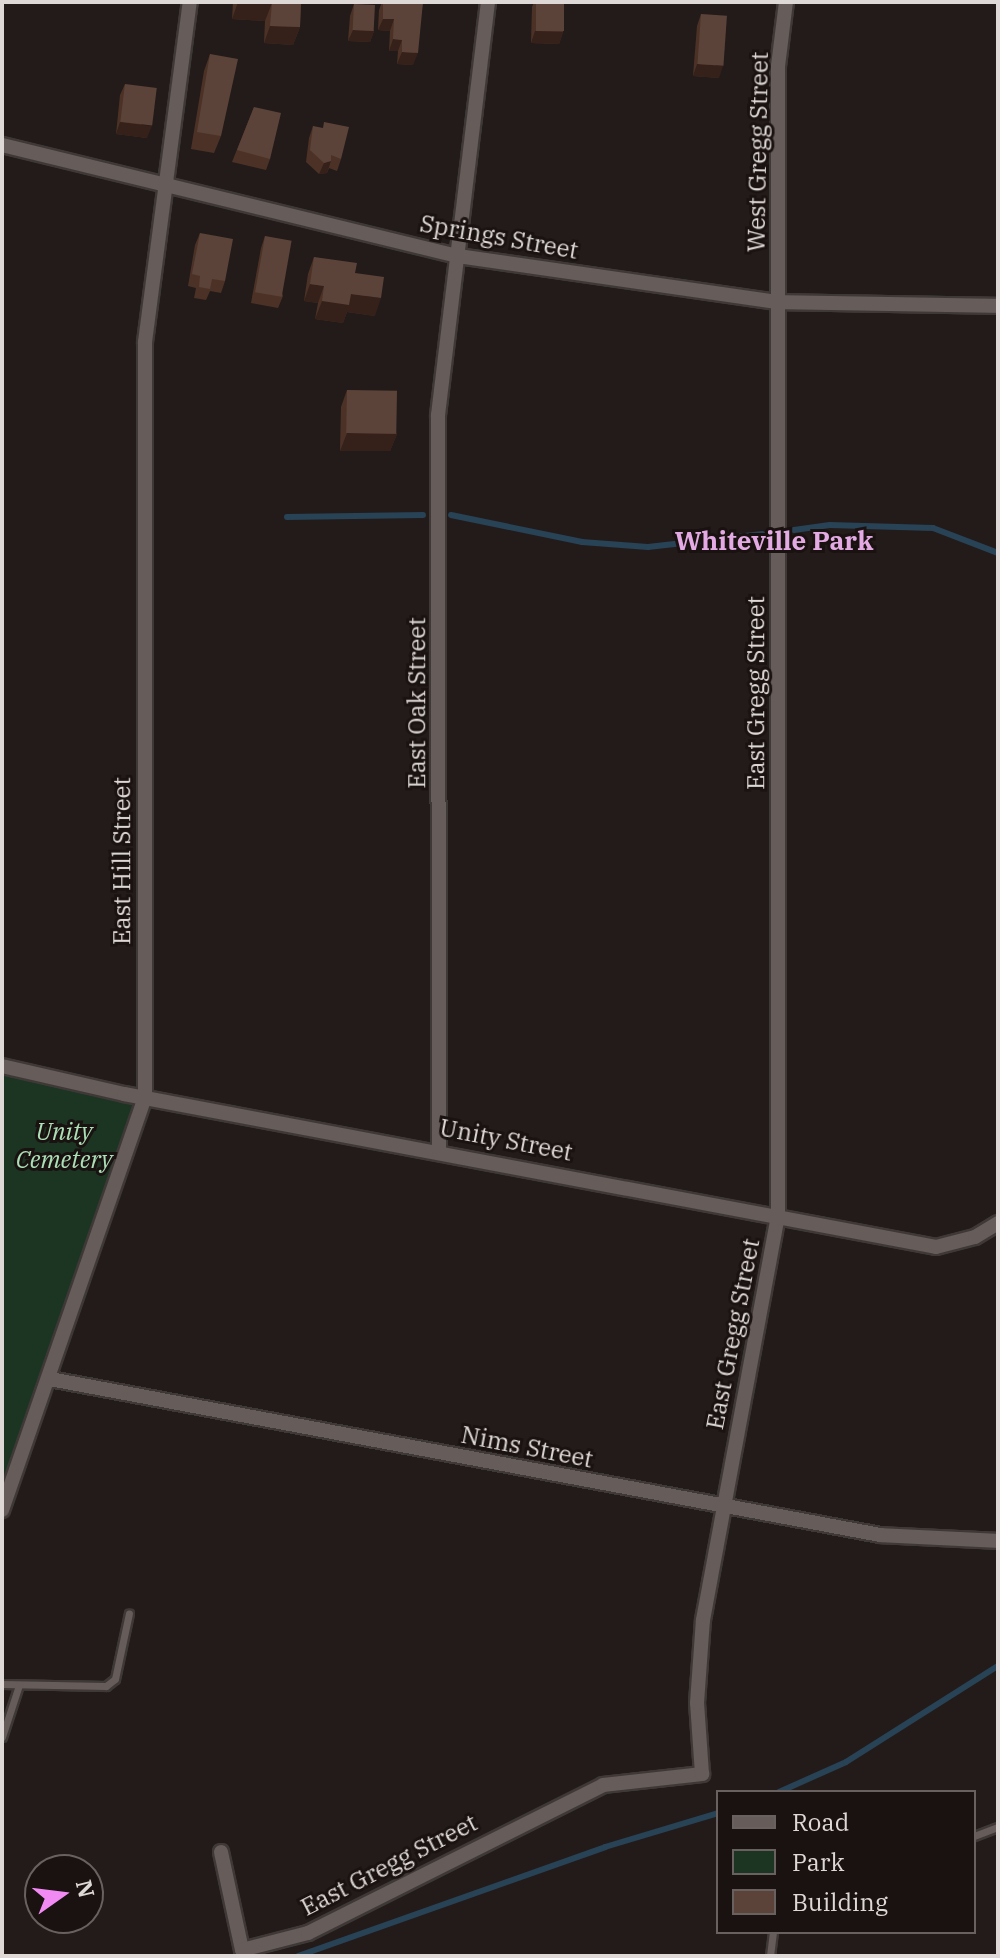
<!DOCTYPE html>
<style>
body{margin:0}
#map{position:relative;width:1000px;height:1958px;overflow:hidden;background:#231b19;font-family:"IBM Plex Serif",serif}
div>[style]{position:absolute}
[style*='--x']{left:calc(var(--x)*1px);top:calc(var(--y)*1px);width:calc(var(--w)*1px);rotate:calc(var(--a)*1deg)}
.green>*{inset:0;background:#1c3522}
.stream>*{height:6px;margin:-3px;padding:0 3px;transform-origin:3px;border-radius:3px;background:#284256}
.roads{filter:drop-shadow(2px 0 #3e3837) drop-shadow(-2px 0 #3e3837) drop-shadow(0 2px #3e3837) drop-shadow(0 -2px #3e3837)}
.service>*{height:7px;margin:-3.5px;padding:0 3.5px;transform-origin:3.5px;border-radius:3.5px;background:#665c59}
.minor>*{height:14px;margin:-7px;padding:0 7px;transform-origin:7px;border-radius:7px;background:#665c59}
.wall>*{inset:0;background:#4c3226}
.shaded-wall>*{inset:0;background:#352119}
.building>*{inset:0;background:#5c4339;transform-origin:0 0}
span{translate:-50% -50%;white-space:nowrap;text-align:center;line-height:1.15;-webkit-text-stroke:6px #191210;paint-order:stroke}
.street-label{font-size:24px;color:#ded8d6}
.park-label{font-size:24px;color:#ace0b7;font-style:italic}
.neighbourhood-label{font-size:26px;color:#e4aae3;font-weight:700}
.frame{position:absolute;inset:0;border:4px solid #ded8d6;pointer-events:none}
.legend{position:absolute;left:716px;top:1790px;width:260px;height:144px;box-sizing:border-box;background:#191210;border:2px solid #68615f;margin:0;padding:10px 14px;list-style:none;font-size:24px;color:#ded8d6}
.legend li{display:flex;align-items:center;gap:16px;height:40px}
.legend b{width:40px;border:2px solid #68615f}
.north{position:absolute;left:24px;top:1854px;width:80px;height:80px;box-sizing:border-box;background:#191210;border:2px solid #68615f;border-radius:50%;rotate:76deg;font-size:22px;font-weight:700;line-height:32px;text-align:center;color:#ded8d6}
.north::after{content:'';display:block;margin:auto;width:28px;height:36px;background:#f28af3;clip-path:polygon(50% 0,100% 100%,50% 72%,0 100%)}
</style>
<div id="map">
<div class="green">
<i style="clip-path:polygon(2px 1069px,140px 1100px,2px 1500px)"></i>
</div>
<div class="stream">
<i style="--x:451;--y:515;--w:134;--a:11.6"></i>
<i style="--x:582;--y:542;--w:66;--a:4.3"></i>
<i style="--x:648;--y:547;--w:115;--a:-6.5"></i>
<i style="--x:287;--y:517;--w:136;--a:-0.8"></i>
<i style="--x:794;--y:530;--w:36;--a:-8"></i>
<i style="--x:830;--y:525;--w:103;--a:1.7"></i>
<i style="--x:933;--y:528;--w:70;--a:21"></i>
<i style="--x:779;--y:1792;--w:73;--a:-24.1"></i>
<i style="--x:846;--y:1762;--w:180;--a:-32.3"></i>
<i style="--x:298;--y:1956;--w:326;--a:-19.5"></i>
<i style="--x:605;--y:1847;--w:118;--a:-16.7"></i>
</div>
<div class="roads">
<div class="service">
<i style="--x:2;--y:1684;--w:104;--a:1.1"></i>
<i style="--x:106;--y:1686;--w:11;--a:-38"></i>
<i style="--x:115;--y:1679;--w:67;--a:-78"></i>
<i style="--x:2;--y:1737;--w:55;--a:-71.9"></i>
<i style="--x:974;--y:1836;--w:26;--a:-21"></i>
<i style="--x:770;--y:1956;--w:24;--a:-83"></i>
</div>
<div class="minor">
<i style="--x:2;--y:145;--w:469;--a:13.7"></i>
<i style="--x:458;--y:256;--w:324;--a:8.2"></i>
<i style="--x:779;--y:302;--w:219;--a:1"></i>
<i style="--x:2;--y:1066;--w:125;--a:12.9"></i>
<i style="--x:124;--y:1094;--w:826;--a:10.67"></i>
<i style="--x:936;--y:1247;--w:40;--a:-14.4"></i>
<i style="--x:975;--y:1237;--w:27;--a:-31"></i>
<i style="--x:439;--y:1150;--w:735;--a:-90.08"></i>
<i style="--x:438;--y:415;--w:416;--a:-83.1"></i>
<i style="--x:50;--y:1379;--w:845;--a:10.64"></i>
<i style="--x:880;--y:1535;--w:118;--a:2.9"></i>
<i style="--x:2;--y:1510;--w:437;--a:-70.9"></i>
<i style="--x:145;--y:1097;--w:755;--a:-90"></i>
<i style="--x:145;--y:342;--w:343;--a:-82.5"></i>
<i style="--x:221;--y:1852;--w:100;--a:77.9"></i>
<i style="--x:242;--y:1950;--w:68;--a:-14.4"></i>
<i style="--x:308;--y:1933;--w:330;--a:-26.6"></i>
<i style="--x:603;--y:1785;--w:100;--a:-6.3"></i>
<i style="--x:702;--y:1774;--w:71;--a:-94"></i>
<i style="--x:697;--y:1703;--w:83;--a:-85.9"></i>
<i style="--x:703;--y:1620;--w:410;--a:-79.5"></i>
<i style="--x:778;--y:1217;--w:1151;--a:-90"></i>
<i style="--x:778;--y:66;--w:64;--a:-82.9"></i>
</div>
</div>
<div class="wall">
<i style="clip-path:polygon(233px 2px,301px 2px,300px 27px,293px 45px,264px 43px,265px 21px,232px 19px)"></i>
<i style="clip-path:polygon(382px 2px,423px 2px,413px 65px,397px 64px,398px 51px,389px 51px,390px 31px,378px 30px,379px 10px)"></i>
<i style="clip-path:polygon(534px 2px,564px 2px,563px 32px,559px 44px,531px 43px,532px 7px)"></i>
<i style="clip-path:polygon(354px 4px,374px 31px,370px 42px,348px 41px,350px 16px)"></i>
<i style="clip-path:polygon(701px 14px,719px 78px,693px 76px,697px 26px)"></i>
<i style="clip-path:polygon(210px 54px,221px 136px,214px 153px,191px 149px,204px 71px)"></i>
<i style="clip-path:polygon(125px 84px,147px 138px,116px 134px,120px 95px)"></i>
<i style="clip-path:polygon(254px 107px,270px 159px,266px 170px,232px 162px)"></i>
<i style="clip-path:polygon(313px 126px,341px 159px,337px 171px,329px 168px,327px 173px,319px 174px,306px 162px,309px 138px)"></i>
<i style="clip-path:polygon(200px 233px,225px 281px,221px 293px,210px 291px,206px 300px,194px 298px,196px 288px,188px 286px,195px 245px)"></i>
<i style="clip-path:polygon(265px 236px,283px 296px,278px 308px,251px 303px,261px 248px)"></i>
<i style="clip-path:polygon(314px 257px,355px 273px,375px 316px,347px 312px,343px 323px,315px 319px,318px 303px,304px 301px,308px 274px)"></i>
<i style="clip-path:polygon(347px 390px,397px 434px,390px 451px,340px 451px,341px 407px)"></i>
</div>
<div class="shaded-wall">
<i style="clip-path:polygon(238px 2px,249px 2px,272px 3px,265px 21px,232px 19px)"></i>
<i style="clip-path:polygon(383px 19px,394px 19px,390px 31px,378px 30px)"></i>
<i style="clip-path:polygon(270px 26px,300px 27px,293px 45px,264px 43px)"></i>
<i style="clip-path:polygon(353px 30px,374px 31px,370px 42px,348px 41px)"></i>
<i style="clip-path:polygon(535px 31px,563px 32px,559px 44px,531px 43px)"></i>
<i style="clip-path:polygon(393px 39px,402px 40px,398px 51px,389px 51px)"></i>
<i style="clip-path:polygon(402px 52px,418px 53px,413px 65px,397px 64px)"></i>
<i style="clip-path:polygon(697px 64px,723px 66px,719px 78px,693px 76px)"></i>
<i style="clip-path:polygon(120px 122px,152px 126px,147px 138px,116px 134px)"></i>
<i style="clip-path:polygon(331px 161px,327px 173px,319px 174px,324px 163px)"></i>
<i style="clip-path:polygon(310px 284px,324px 286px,318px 303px,304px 301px)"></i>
<i style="clip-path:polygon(351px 294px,381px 298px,375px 316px,347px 312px,343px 323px,315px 319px,322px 301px)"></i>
<i style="clip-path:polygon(347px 433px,397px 434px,390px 451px,340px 451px)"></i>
</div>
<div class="building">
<i style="clip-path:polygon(249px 2px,301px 2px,300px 27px,270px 26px,272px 3px)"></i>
<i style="clip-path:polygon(383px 2px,423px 2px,418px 53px,402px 52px,402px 40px,393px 39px,394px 19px,383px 19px)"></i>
<i style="left:536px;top:2px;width:28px;height:29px"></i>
<i style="left:354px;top:4px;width:21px;height:26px;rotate:3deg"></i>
<i style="left:701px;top:14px;width:26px;height:50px;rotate:4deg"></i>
<i style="clip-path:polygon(210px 54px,238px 59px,221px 136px,197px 132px)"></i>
<i style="left:125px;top:84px;width:32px;height:38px;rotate:7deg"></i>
<i style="clip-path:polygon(254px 107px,281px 113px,270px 159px,237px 150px)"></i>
<i style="clip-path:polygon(324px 122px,349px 127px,341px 159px,331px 155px,331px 161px,324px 163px,310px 150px,313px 126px,323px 128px)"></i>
<i style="clip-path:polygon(200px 233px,233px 239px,225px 281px,212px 279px,210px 289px,199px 287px,200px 276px,192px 274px)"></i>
<i style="left:265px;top:236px;width:27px;height:57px;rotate:10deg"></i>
<i style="clip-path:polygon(314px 257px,357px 263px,355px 273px,384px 277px,381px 298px,351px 294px,349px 305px,322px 301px,324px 286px,310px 284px)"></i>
<i style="left:347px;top:390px;width:50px;height:43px;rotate:1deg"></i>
</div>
<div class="street-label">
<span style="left:758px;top:152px;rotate:-89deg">West Gregg Street</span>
<span style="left:499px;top:237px;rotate:10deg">Springs Street</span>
<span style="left:756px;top:693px;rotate:-90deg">East Gregg Street</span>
<span style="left:417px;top:703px;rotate:-90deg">East Oak Street</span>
<span style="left:122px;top:861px;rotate:-90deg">East Hill Street</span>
<span style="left:506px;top:1140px;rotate:11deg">Unity Street</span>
<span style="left:733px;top:1334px;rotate:-79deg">East Gregg Street</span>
<span style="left:527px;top:1447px;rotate:11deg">Nims Street</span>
<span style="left:389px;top:1865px;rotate:-27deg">East Gregg Street</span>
</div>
<div class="park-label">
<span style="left:64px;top:1146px">Unity<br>Cemetery</span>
</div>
<div class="neighbourhood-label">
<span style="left:774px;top:541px">Whiteville Park</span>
</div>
<div class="frame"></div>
<ul class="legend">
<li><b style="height:10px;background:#665c59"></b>Road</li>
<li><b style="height:22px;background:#1c3522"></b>Park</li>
<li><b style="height:22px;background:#5c4339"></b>Building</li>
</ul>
<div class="north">N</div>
</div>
